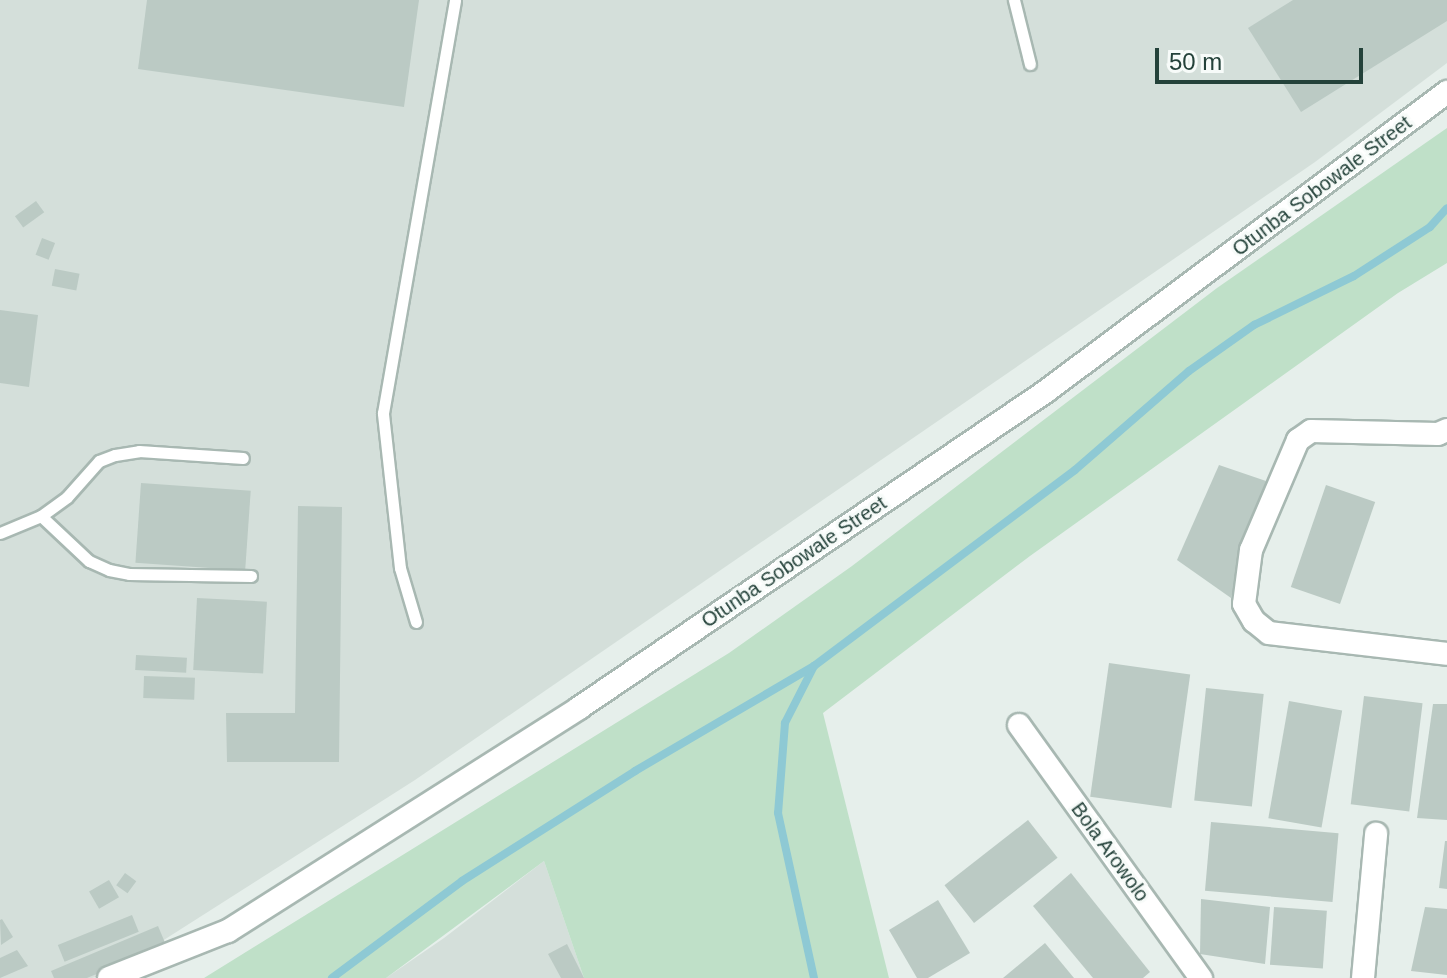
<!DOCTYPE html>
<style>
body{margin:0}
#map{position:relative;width:1447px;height:978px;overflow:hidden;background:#e6efeb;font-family:Arial,sans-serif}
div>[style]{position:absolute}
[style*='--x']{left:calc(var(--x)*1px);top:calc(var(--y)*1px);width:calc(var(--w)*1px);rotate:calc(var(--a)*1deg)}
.built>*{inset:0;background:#d4dfda}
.green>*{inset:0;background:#bfe0c8}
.stream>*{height:8px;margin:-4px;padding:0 4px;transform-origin:4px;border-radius:4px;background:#8ec9d4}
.building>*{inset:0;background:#bbcac4;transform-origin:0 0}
.roads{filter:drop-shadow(2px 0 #a8b8b2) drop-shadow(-2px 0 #a8b8b2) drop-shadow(0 2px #a8b8b2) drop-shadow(0 -2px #a8b8b2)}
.service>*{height:11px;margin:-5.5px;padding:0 5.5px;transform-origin:5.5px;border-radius:5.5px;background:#fff}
.minor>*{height:22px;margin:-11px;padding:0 11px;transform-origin:11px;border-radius:11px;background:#fff}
span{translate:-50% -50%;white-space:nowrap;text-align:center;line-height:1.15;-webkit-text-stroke:6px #f7fbf9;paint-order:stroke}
.street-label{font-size:20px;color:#24423a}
.scale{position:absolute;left:1155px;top:48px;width:208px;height:36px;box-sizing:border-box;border:4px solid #24423a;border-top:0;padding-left:10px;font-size:24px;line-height:28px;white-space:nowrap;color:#24423a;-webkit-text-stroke:6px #f7fbf9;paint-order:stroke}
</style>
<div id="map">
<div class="built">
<i style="clip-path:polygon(0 0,1447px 0,1447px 63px,1315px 162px,415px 780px,112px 973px,92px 978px,0 978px)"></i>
<i style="clip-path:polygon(544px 861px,584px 978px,386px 978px,444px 938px)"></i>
</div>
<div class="green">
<i style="clip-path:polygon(1447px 128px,1447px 263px,1398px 293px,1030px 556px,823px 713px,889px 978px,584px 978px,544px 861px,386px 978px,204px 978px,729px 653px,852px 566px,1217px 288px)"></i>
</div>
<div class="stream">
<i style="--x:814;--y:666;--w:64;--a:117"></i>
<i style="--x:785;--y:723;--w:90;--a:94.4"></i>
<i style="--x:778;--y:813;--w:169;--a:77.7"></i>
<i style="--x:332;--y:978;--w:162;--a:-36.7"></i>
<i style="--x:462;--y:881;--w:205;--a:-32.4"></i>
<i style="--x:635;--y:771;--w:208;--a:-30.4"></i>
<i style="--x:814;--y:666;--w:326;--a:-36.9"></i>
<i style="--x:1075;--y:470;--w:151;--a:-41"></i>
<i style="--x:1189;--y:371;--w:80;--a:-35.3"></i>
<i style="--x:1254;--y:325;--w:111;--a:-26.1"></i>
<i style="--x:1354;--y:276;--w:90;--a:-32.8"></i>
<i style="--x:1430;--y:227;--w:25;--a:-48"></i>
</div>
<div class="building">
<i style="clip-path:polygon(147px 0,419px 0,404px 107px,138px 69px)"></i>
<i style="clip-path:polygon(1293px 0,1447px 0,1447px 21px,1301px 112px,1248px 28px)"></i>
<i style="left:36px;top:201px;width:14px;height:26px;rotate:54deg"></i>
<i style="left:42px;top:238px;width:14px;height:18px;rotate:21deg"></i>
<i style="left:55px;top:269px;width:25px;height:17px;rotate:11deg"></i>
<i style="clip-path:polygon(0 310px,38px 315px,29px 387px,0 383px)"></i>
<i style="clip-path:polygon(1219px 465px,1266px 481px,1231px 598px,1177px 560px)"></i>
<i style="left:141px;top:483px;width:110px;height:80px;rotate:4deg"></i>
<i style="left:1326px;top:485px;width:52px;height:108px;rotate:19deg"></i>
<i style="clip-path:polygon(298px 506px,342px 507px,339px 762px,227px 762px,226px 713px,295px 713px)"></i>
<i style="left:197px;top:598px;width:70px;height:72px;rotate:3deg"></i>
<i style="left:136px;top:655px;width:51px;height:15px;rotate:3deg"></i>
<i style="left:1109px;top:663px;width:82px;height:135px;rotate:8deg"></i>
<i style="left:144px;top:676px;width:51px;height:22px;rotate:2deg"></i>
<i style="left:1206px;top:688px;width:58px;height:113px;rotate:6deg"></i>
<i style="left:1364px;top:696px;width:59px;height:109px;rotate:7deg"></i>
<i style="left:1289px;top:701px;width:54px;height:119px;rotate:10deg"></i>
<i style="clip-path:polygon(1433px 704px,1447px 704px,1447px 820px,1417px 818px)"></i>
<i style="left:1028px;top:820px;width:48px;height:106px;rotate:52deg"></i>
<i style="left:1211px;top:822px;width:128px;height:69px;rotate:5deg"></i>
<i style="clip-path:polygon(1445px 841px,1447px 841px,1447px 889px,1439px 888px)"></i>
<i style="left:125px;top:873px;width:14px;height:15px;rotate:36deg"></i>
<i style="clip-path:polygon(1071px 873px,1150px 972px,1143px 978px,1093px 978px,1033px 906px)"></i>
<i style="left:109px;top:880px;width:20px;height:23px;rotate:60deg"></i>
<i style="clip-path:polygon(1201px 899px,1270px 907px,1265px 964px,1200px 954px)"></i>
<i style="clip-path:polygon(938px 900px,970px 953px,928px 978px,917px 978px,889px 930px)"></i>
<i style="left:1274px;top:907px;width:53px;height:58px;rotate:4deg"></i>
<i style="clip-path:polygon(1425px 907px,1447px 909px,1447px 975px,1411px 971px)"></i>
<i style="left:132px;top:915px;width:18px;height:80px;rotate:68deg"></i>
<i style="clip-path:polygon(2px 919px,13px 937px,1px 945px,0 920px)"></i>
<i style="clip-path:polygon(158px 926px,166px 945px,87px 978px,54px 978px,51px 971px)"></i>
<i style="clip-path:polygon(1045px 943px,1074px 978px,1003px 978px)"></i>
<i style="clip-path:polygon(567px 944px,584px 978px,561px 978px,548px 954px)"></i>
<i style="clip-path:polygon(17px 950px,28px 966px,0 978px,0 958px)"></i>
</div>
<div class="roads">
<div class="service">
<i style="--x:1014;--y:0;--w:66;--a:76"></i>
<i style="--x:41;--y:516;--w:66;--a:43.2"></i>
<i style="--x:89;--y:561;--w:22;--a:24"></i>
<i style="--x:109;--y:570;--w:20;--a:11"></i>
<i style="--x:129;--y:574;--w:122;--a:0.9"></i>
<i style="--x:0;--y:533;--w:44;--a:-22.5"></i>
<i style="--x:41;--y:516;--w:32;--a:-36"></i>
<i style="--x:67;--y:497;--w:48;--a:-48.4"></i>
<i style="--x:99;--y:461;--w:17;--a:-21"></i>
<i style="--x:115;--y:455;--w:24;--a:-9"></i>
<i style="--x:139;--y:451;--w:104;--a:3.9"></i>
<i style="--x:416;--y:622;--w:56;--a:-106.5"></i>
<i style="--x:400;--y:568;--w:156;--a:-96.3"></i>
<i style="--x:383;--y:413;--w:419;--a:-80.1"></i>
</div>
<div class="minor">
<i style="--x:1447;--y:430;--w:10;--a:156"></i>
<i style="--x:1438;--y:434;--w:127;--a:-178.6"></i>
<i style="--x:1311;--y:431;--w:16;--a:145"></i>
<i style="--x:1298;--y:440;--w:120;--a:113.1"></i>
<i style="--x:1251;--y:550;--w:54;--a:97.4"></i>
<i style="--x:1244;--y:604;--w:20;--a:60"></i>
<i style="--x:1254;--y:621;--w:19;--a:39"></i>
<i style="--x:1269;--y:633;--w:179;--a:6.7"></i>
<i style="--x:1019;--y:725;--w:312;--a:54.3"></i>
<i style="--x:109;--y:978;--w:128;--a:-21.6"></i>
<i style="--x:228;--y:931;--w:416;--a:-32.4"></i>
<i style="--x:579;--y:708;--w:563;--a:-34.14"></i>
<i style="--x:1045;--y:392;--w:502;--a:-36.73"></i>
<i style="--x:1363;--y:978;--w:145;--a:-84.8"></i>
</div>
</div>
<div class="street-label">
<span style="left:1322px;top:186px;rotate:-37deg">Otunba Sobowale Street</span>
<span style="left:794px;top:562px;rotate:-34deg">Otunba Sobowale Street</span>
<span style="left:1110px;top:852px;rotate:54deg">Bola Arowolo</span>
</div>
<div class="scale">50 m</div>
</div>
